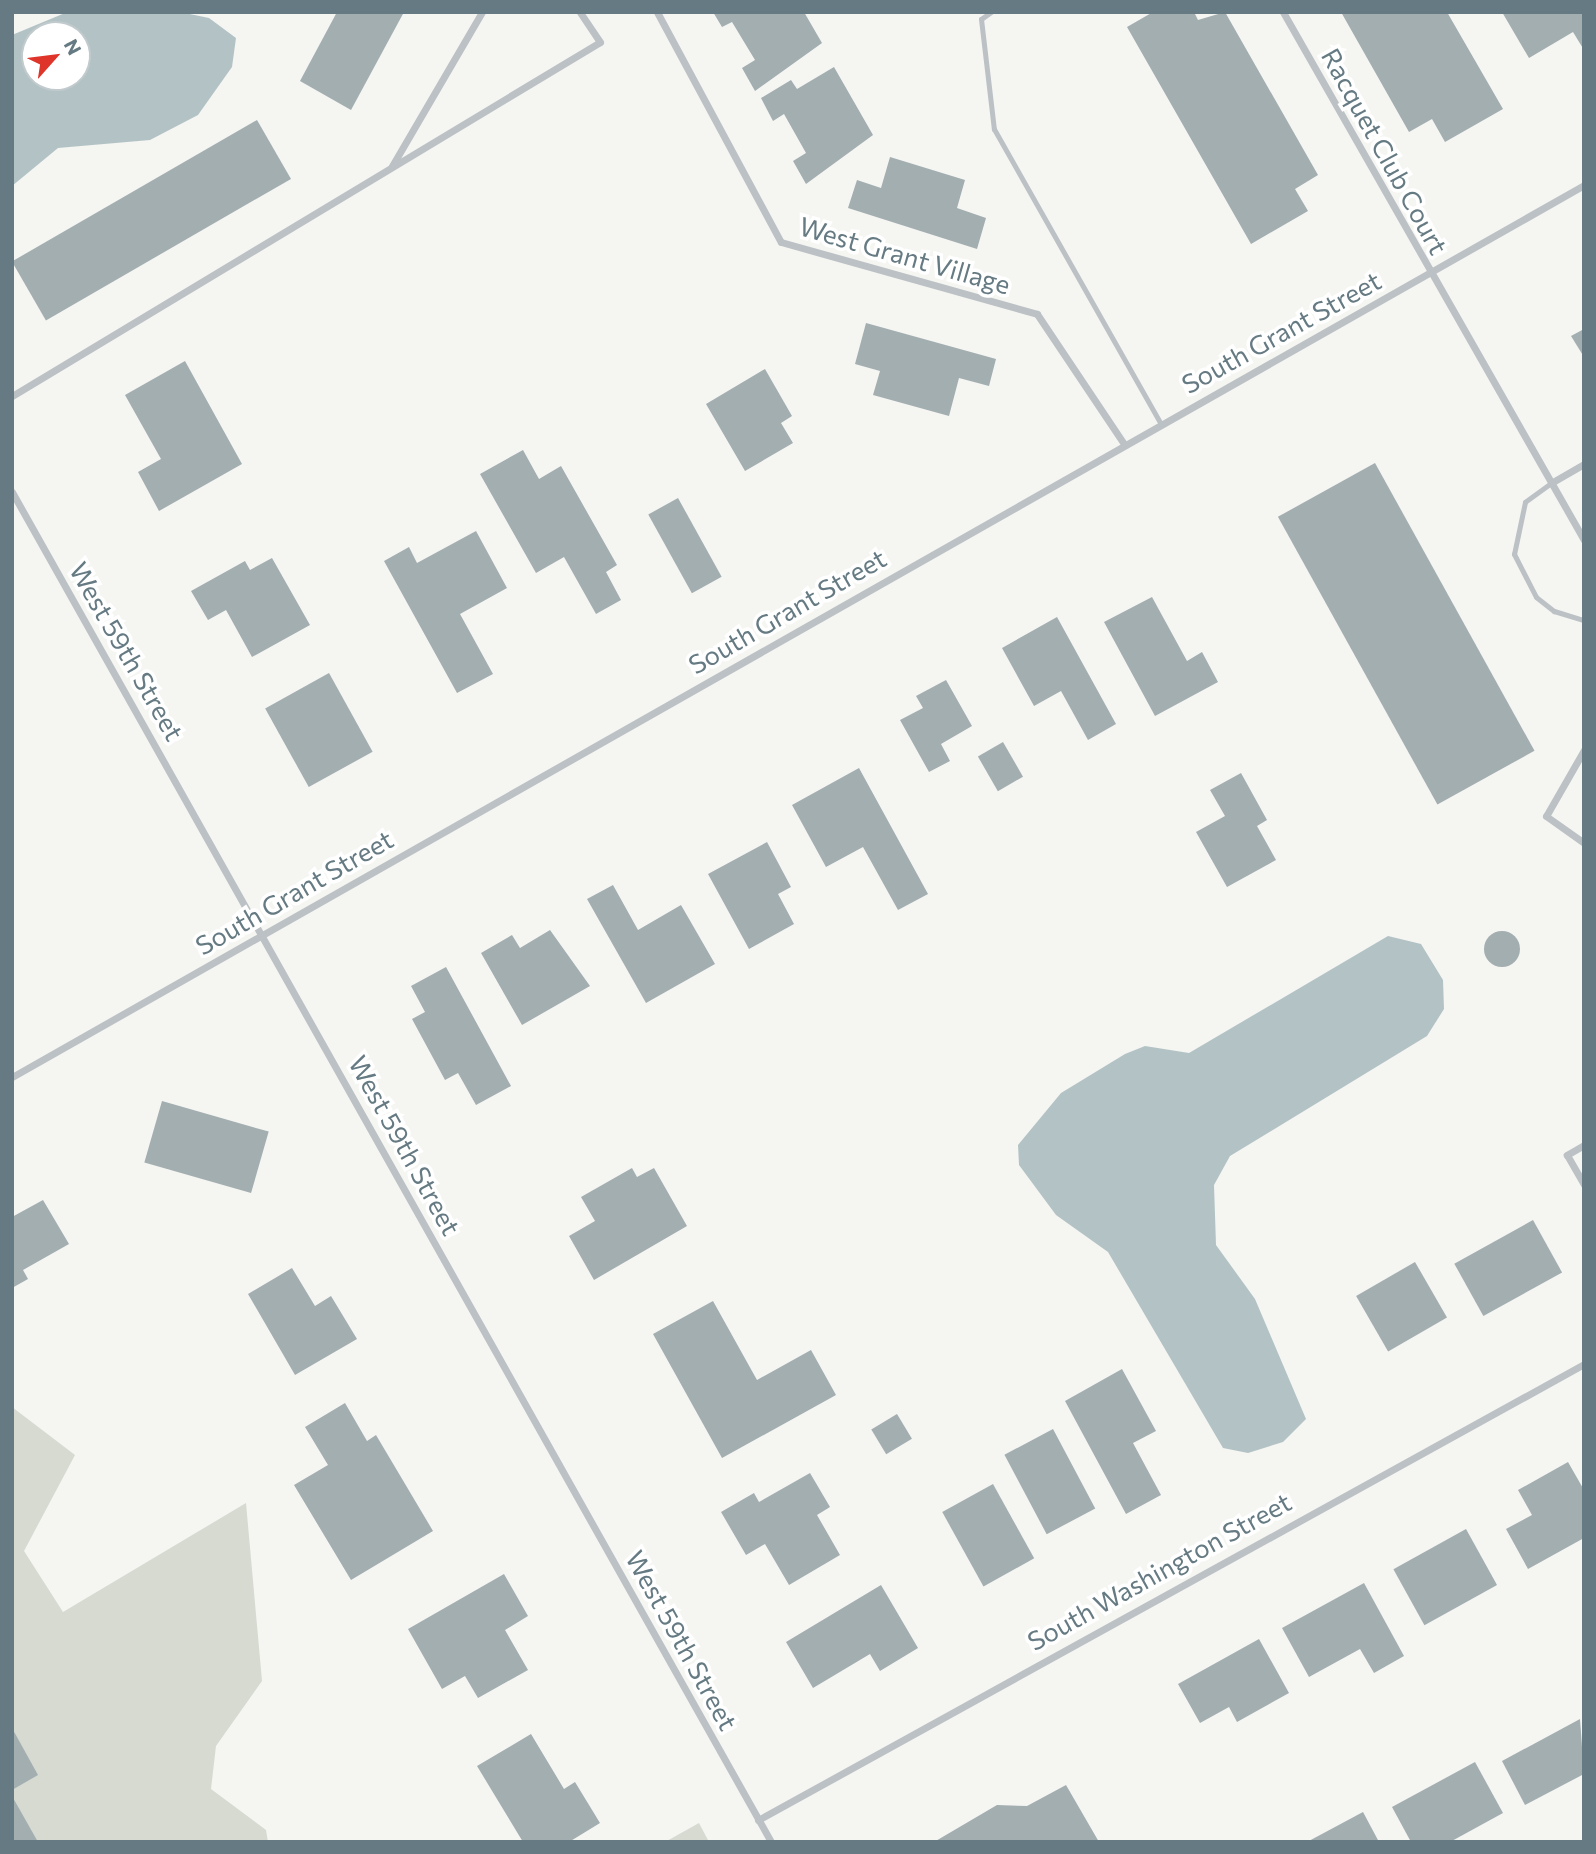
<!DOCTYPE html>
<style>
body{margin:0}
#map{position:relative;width:1596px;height:1854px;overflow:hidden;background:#f5f5f2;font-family:Commissioner,sans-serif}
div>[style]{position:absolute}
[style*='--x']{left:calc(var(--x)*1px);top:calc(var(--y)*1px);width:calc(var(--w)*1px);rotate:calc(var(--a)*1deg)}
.green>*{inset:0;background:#d6dad1}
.water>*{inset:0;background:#b3c3c5}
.building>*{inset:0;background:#a3aeb1;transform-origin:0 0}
.round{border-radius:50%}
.service>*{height:5px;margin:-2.5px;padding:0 2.5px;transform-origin:2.5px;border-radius:2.5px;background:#bbc1c4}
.minor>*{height:7px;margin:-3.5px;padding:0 3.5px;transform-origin:3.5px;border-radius:3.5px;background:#bbc1c4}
span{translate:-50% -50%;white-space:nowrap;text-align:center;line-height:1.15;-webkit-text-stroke:7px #fff;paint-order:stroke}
.street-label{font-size:26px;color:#657a82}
.frame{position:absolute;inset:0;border:14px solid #657a82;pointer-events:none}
.north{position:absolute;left:21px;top:21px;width:70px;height:70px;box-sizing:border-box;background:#fff;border:2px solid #c1cacd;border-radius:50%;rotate:62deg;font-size:19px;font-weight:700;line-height:28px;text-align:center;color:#657a82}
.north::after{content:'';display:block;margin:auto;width:24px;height:32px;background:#de3429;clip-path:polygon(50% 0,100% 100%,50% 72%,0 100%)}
</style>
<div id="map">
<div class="green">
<i style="clip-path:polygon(12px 1407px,75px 1455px,24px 1551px,63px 1612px,246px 1503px,262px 1681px,216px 1746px,211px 1789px,266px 1830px,268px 1842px,12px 1842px)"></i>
<i style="clip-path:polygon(699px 1823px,709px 1842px,665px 1842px)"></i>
</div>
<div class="water">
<i style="clip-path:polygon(evenodd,180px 12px,209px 18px,236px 38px,232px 67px,198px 115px,150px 140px,58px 148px,12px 186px,12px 35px,65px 13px,180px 12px,35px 35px,77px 35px,77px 77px,35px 77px,35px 35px)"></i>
<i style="clip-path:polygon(1388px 936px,1421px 944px,1443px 980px,1444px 1009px,1427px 1036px,1230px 1156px,1214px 1185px,1216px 1245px,1255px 1299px,1306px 1419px,1283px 1442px,1248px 1453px,1223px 1448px,1108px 1252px,1056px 1215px,1019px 1165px,1018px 1145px,1061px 1093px,1125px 1054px,1145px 1046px,1189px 1053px)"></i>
</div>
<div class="building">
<i style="clip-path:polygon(337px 12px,404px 12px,351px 110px,300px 81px)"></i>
<i style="clip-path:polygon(713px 12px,804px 12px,822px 43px,755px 91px,742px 68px,755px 60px,732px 22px,722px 27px)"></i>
<i style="clip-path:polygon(1153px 12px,1194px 12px,1198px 20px,1225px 12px,1318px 175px,1295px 189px,1308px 211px,1251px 244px,1127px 27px)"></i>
<i style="clip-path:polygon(1341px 12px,1447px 12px,1503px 109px,1445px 142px,1432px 119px,1409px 132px)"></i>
<i style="clip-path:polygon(1502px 12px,1584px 12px,1584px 50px,1573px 32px,1529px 58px)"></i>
<i style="clip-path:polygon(834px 67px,873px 135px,806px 184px,793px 161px,806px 153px,784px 114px,773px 121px,761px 98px,791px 80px,797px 89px)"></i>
<i style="left:257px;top:120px;width:68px;height:283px;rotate:60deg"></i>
<i style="clip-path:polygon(890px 157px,965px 180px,957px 208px,986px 218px,977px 249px,848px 208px,857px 180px,881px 188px)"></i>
<i style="clip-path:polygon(866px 323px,996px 359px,989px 386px,959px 378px,949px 416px,873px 395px,880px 371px,855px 364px)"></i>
<i style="clip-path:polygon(1584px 329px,1584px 357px,1571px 336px)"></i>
<i style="clip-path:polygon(185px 361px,242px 464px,159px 511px,138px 472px,161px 459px,125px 395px)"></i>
<i style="clip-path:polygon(765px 369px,792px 416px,781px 423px,793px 443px,745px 471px,706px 404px)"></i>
<i style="clip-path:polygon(523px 450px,539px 479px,561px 466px,617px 565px,606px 572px,621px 600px,596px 614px,564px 557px,536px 573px,480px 474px)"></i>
<i style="left:1375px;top:463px;width:329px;height:111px;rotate:61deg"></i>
<i style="left:678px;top:498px;width:90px;height:34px;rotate:61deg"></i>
<i style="clip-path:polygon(476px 531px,507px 588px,460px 614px,493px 674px,457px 693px,384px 561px,409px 547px,417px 563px)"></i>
<i style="clip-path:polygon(272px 558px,310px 625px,252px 657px,226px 610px,208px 620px,191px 591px,245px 561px,250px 570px)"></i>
<i style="clip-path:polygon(1152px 597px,1187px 661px,1202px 652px,1218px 682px,1155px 716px,1104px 622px)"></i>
<i style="clip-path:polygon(1057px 617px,1116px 724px,1088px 740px,1061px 691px,1034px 706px,1002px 648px)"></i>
<i style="left:329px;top:673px;width:90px;height:73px;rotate:61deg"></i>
<i style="clip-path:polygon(946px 680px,972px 726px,941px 744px,950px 761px,929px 772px,900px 720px,923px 708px,916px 696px)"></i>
<i style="left:1003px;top:742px;width:40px;height:29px;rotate:60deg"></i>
<i style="clip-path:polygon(859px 768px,928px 894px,898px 910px,863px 847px,826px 867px,792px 805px)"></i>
<i style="clip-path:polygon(1241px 773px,1267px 820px,1257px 826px,1276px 860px,1227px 887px,1196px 832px,1225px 816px,1210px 790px)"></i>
<i style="clip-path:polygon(767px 842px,791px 887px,778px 894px,794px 924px,749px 949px,708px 874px)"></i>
<i style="clip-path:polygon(613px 885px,638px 930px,681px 905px,715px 964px,646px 1003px,587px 899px)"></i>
<i style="clip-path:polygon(550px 930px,590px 986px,522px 1025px,481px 953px,512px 935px,520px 948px)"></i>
<i class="round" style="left:1484px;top:931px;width:36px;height:36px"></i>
<i style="clip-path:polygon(446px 967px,511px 1086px,476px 1105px,458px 1073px,445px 1080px,412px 1019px,425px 1012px,411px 986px)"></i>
<i style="left:162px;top:1101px;width:111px;height:64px;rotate:16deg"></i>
<i style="clip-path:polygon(632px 1168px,637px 1177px,654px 1168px,687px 1226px,594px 1280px,569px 1236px,595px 1221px,581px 1197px)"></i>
<i style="clip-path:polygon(43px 1200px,69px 1244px,23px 1270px,28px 1279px,12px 1288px,12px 1217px)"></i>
<i style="left:1533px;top:1220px;width:60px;height:90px;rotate:61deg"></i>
<i style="left:1415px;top:1262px;width:64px;height:68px;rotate:60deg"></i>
<i style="clip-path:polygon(292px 1268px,315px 1306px,331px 1296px,357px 1339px,295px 1375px,248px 1294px)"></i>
<i style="clip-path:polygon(713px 1301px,757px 1380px,811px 1350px,836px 1395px,722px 1458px,653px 1334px)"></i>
<i style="clip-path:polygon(1122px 1369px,1156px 1431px,1133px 1443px,1161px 1495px,1126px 1514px,1065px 1401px)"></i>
<i style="clip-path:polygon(345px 1403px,367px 1441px,376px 1435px,433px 1531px,351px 1580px,294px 1485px,328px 1465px,305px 1427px)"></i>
<i style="left:897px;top:1414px;width:29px;height:30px;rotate:59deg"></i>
<i style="left:1053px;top:1429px;width:90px;height:55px;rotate:62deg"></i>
<i style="clip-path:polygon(1568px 1462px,1584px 1490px,1584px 1538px,1528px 1569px,1506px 1529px,1532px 1515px,1518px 1490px)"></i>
<i style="clip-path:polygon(810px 1473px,830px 1507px,817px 1515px,840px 1555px,789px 1585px,765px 1544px,746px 1555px,721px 1512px,754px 1493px,759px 1502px)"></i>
<i style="left:993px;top:1484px;width:85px;height:58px;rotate:61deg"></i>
<i style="left:1466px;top:1529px;width:64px;height:83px;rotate:61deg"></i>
<i style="clip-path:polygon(504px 1574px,528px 1616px,505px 1630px,528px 1670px,478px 1698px,465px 1676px,442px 1689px,408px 1629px)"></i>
<i style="clip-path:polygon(1364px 1583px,1404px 1656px,1374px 1673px,1360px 1649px,1309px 1677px,1282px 1628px)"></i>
<i style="clip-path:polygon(881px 1585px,918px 1648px,880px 1671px,870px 1654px,813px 1688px,786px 1642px)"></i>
<i style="clip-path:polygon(1259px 1639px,1289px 1693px,1237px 1722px,1229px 1707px,1200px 1723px,1178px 1684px)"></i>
<i style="clip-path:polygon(1580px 1719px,1584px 1774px,1525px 1805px,1502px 1761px)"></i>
<i style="clip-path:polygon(12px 1728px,38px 1775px,12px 1790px)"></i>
<i style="clip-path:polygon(531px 1734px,564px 1789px,575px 1782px,600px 1823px,569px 1842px,523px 1842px,477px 1766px)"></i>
<i style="clip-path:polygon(1475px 1762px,1503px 1813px,1450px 1842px,1411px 1842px,1392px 1807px)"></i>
<i style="clip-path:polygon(1066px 1785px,1099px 1842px,934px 1842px,997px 1805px,1027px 1806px)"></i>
<i style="clip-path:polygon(12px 1796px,38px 1842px,12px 1842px)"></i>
<i style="clip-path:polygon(1363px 1812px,1379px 1842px,1307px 1842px)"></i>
</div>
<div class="service">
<i style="--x:991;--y:12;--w:12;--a:145"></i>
<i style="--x:981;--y:19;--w:111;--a:83.3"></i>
<i style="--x:994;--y:129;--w:339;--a:60.5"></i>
<i style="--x:1551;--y:483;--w:32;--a:144"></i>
<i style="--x:1525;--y:502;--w:53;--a:101.9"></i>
<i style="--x:1514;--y:554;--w:48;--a:62.9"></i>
<i style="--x:1536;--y:597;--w:23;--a:38"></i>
<i style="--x:1554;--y:611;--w:31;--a:17"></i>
</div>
<div class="minor">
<i style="--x:657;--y:12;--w:261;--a:61.7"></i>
<i style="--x:781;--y:242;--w:266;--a:15.7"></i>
<i style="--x:1037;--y:314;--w:156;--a:56.2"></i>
<i style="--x:1283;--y:12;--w:608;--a:60.31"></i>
<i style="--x:392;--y:166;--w:178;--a:-59.7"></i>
<i style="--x:12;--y:396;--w:686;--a:-31.05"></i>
<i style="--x:600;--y:42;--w:36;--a:-124"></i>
<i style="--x:1551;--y:483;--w:38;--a:-30"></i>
<i style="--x:12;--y:492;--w:1549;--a:60.65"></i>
<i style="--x:1584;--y:750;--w:76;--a:119.9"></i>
<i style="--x:1546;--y:816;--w:47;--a:35.4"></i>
<i style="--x:12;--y:1077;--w:1807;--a:-29.57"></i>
<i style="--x:1584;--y:1145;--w:20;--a:150"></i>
<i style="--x:1567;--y:1155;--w:34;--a:60"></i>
<i style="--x:758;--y:1820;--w:944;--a:-28.9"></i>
</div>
<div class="street-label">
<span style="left:1385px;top:151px;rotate:61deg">Racquet Club Court</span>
<span style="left:905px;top:255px;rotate:16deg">West Grant Village</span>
<span style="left:1281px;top:332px;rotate:-29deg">South Grant Street</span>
<span style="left:787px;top:611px;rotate:-30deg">South Grant Street</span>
<span style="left:127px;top:651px;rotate:60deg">West 59th Street</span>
<span style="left:294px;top:892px;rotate:-30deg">South Grant Street</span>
<span style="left:405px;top:1145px;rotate:61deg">West 59th Street</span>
<span style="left:1159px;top:1571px;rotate:-29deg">South Washington Street</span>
<span style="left:682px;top:1640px;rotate:61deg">West 59th Street</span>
</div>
<div class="frame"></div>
<div class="north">N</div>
</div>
